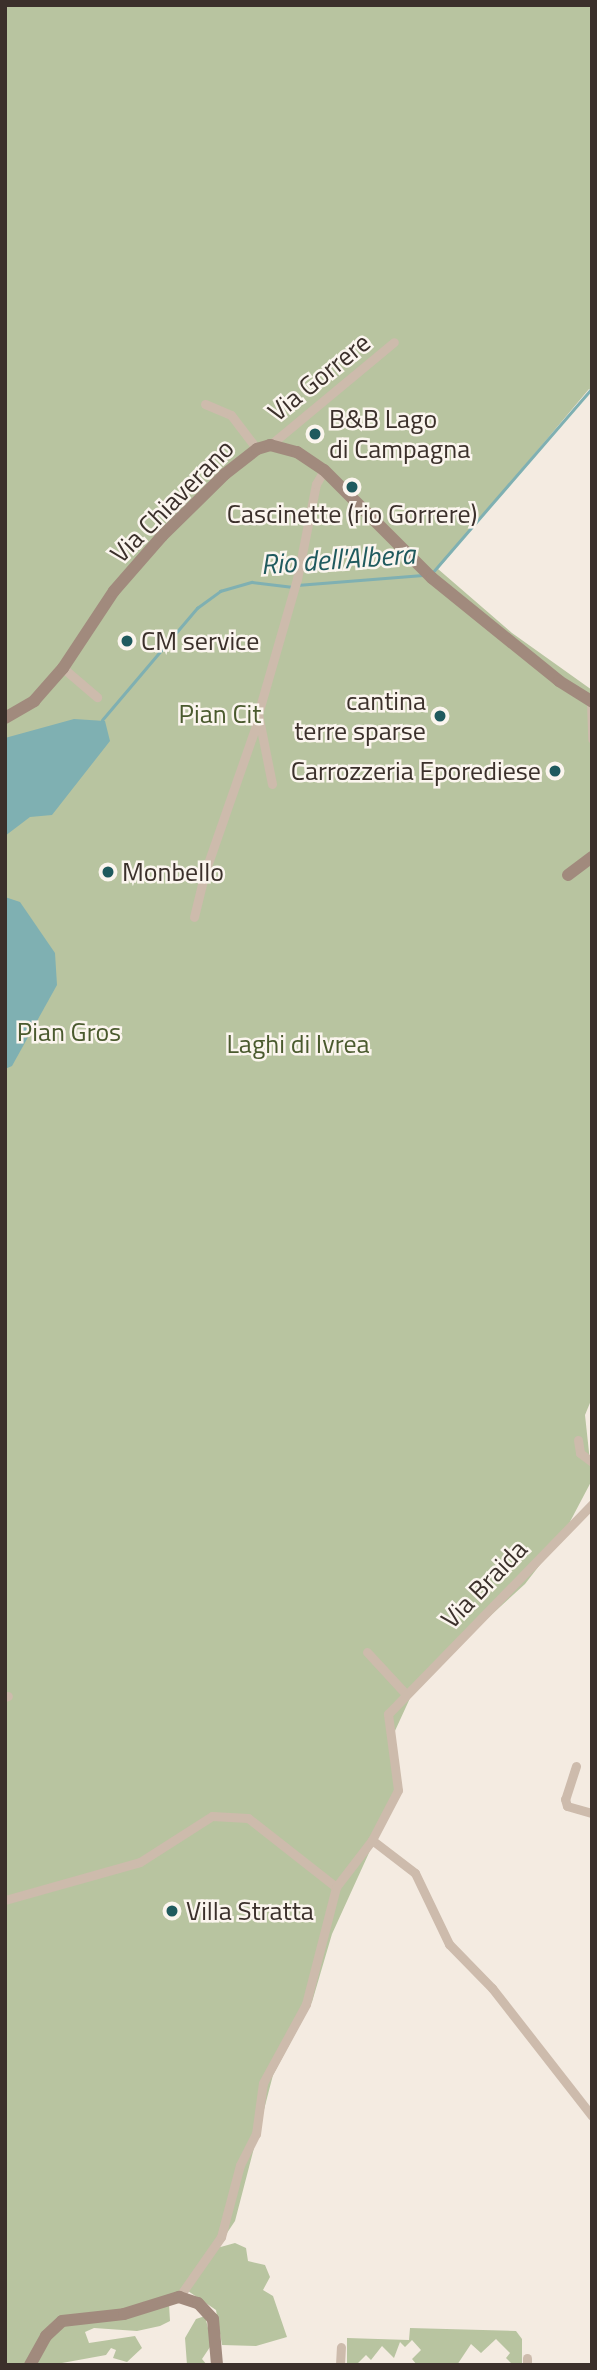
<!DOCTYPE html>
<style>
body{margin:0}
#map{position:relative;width:597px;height:2370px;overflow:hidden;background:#f4ebe1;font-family:"Titillium Web",sans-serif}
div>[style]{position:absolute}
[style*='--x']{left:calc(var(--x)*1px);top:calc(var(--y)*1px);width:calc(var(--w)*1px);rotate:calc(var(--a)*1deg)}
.green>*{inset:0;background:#b8c4a0}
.water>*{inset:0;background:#7fb0b2}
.stream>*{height:2.5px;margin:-1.25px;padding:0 1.25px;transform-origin:1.25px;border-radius:1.25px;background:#7fb0b2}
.street>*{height:9px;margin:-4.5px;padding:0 4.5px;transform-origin:4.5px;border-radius:4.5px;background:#cdbbac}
.secondary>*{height:12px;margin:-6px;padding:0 6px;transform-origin:6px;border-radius:6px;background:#a18a7d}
.dots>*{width:19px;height:19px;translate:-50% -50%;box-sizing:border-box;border:4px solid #fbf5ee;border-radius:50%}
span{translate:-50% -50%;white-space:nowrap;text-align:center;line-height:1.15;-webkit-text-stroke:5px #fbf5ee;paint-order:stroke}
.street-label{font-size:26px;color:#3b302b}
.poi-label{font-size:26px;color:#3b302b}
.left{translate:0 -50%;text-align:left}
.right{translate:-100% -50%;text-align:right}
.park-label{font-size:26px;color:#4a5a2e}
.water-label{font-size:28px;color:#1f5a5e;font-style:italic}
.frame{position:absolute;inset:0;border:7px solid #3b302b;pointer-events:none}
</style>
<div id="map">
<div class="green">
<i style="clip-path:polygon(5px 5px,592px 5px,592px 391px,589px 389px,438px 569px,512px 633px,592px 690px,592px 1398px,585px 1415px,592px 1480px,563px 1535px,525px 1584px,417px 1683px,394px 1733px,399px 1787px,332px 1934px,312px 2002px,273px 2075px,235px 2221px,217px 2248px,235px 2243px,246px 2248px,248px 2261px,265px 2265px,270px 2277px,263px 2290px,273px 2296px,287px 2337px,256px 2346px,222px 2345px,216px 2310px,188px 2291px,169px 2304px,170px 2321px,160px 2326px,137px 2331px,94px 2328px,85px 2332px,89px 2343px,135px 2336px,142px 2348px,127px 2362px,113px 2358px,116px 2350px,111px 2348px,106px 2355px,51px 2365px,5px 2365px)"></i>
<i style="clip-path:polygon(205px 2316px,212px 2344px,202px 2359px,207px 2365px,187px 2365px,185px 2338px,196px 2319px)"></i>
<i style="clip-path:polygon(410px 2328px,516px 2331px,522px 2339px,522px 2365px,513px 2365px,506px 2358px,510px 2353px,496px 2339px,481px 2353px,471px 2344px,457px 2365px,417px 2365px,412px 2359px,421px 2350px,412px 2340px,405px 2347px,400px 2342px,394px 2358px,382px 2346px,371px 2360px,366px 2355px,356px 2365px,347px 2365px,347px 2338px,409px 2340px)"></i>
</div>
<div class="water">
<i style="clip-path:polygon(74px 719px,105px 721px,110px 741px,52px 815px,30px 817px,5px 836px,5px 738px)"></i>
<i style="clip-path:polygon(5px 897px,20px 902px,55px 953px,57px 985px,12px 1066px,5px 1069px)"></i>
</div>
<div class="stream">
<i style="--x:432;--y:573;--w:245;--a:-49.1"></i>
<i style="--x:297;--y:585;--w:126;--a:-4.5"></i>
<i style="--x:102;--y:720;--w:147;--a:-49.7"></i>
<i style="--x:197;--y:608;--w:29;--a:-36"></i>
<i style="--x:220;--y:591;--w:33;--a:-16"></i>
<i style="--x:252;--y:582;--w:39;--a:7"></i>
</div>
<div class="street">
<i style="--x:205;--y:404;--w:28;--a:23"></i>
<i style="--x:231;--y:415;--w:43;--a:52.6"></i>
<i style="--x:270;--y:445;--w:161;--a:-39.7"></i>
<i style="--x:63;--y:668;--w:45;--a:40.5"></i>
<i style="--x:591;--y:702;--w:37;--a:88"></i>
<i style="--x:272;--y:784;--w:71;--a:-101.3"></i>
<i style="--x:258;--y:714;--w:141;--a:-73.9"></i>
<i style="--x:297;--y:579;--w:97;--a:-78.7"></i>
<i style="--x:316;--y:484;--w:16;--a:-60"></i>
<i style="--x:194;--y:917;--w:46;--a:-76.3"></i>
<i style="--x:205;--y:872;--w:158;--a:-70.8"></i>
<i style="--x:578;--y:1440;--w:13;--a:81"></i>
<i style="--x:580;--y:1453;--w:15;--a:37"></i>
<i style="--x:367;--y:1652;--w:56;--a:47.2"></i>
<i style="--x:5;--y:1697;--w:3;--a:-18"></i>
<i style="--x:576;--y:1766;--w:35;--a:108"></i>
<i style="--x:565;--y:1799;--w:7;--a:74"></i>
<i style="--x:567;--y:1806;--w:26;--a:16"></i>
<i style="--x:372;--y:1840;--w:54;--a:37.5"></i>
<i style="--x:415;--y:1873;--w:79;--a:64.4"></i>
<i style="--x:449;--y:1944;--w:62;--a:45.7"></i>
<i style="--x:492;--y:1988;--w:162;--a:52"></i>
<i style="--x:5;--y:1900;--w:140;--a:-15.7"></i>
<i style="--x:140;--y:1862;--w:85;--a:-32.6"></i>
<i style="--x:212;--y:1816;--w:36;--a:3"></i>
<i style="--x:248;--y:1818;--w:112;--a:38.1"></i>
<i style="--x:179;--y:2297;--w:73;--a:-55"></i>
<i style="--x:221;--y:2237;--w:74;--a:-75.2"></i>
<i style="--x:240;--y:2165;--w:35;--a:-63"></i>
<i style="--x:256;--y:2134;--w:51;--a:-82.2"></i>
<i style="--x:263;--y:2083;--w:90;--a:-61.4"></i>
<i style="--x:306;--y:2004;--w:121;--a:-75.6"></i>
<i style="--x:336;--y:1887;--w:59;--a:-52.5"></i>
<i style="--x:372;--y:1840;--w:56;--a:-62.5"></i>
<i style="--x:398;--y:1790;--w:77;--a:-97.5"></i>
<i style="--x:388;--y:1714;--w:293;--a:-45.8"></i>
<i style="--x:340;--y:2365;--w:18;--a:-87"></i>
<i style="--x:527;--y:2365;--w:7;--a:-90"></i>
</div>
<div class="secondary">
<i style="--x:5;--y:718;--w:34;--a:-30"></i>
<i style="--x:34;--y:701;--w:44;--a:-48.7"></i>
<i style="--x:63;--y:668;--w:92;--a:-56.5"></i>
<i style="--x:114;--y:591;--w:73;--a:-48.9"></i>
<i style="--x:162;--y:536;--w:88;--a:-44.5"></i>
<i style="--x:225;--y:474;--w:41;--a:-38"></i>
<i style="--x:257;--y:449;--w:14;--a:-17"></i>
<i style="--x:270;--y:445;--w:28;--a:15"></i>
<i style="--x:297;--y:452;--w:32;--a:34"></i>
<i style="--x:324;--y:470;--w:153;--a:45"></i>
<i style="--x:432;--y:578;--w:164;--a:39"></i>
<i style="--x:559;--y:681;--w:39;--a:32"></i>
<i style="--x:568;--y:875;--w:30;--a:-37"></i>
<i style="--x:30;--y:2365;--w:33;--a:-61"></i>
<i style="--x:46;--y:2336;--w:22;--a:-43"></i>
<i style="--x:62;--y:2321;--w:62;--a:-6.4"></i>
<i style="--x:124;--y:2314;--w:58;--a:-17.2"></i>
<i style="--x:179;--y:2297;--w:20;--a:18"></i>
<i style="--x:198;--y:2303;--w:22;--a:47"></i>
<i style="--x:213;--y:2319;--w:46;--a:85"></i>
</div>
<div class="dots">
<i style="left:315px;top:434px;background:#1f5a5e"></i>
<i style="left:352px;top:487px;background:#1f5a5e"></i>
<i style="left:127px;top:641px;background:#1f5a5e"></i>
<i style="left:440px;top:716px;background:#1f5a5e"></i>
<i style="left:555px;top:771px;background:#1f5a5e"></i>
<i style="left:108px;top:872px;background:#1f5a5e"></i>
<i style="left:172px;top:1911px;background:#1f5a5e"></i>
</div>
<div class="street-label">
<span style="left:319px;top:377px;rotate:-39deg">Via Gorrere</span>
<span style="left:172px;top:501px;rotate:-45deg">Via Chiaverano</span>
<span style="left:484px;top:1584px;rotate:-46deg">Via Braida</span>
</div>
<div class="poi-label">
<span class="left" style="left:329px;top:434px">B&amp;B Lago<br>di Campagna</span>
<span style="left:352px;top:514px">Cascinette (rio Gorrere)</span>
<span class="left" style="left:141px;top:641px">CM service</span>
<span class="right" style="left:426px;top:716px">cantina<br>terre sparse</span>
<span class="right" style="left:541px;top:771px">Carrozzeria Eporediese</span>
<span class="left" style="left:122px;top:872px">Monbello</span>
<span class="left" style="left:186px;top:1911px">Villa Stratta</span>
</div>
<div class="park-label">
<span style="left:220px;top:714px">Pian Cit</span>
<span style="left:69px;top:1032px">Pian Gros</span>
<span style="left:298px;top:1044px">Laghi di Ivrea</span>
</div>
<div class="water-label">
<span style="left:338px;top:559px;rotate:-4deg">Rio dell'Albera</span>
</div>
<div class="frame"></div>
</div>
